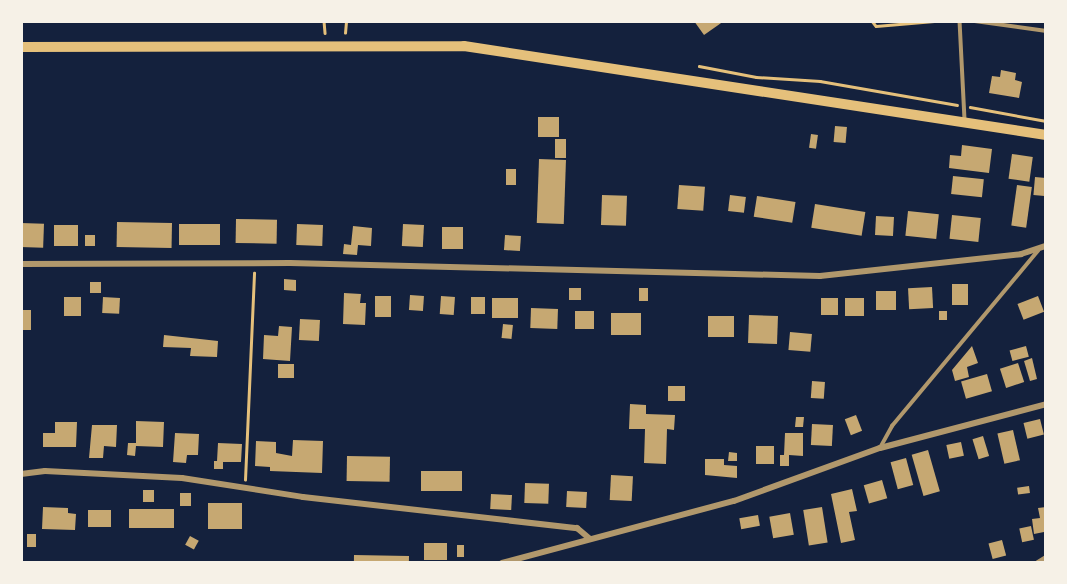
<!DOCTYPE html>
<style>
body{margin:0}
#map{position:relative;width:1067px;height:584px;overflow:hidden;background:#14213d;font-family:Overpass,sans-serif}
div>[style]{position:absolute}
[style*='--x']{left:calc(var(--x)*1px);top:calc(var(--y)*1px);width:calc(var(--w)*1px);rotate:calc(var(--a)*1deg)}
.building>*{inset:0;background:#c6a872;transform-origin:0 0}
.path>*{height:2.5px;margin:-1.25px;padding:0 1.25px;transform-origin:1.25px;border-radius:1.25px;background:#e5c07b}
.service>*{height:3.5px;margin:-1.75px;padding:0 1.75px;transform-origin:1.75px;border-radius:1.75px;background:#b1986c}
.minor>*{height:6px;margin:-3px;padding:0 3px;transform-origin:3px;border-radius:3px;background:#b1986c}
.primary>*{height:10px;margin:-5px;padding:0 5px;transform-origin:5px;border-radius:5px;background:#e5c07b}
span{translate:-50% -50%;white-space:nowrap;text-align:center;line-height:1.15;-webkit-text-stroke:6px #f6f1e7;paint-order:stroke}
.frame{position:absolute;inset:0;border:23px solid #f6f1e7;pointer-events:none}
</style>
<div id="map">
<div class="building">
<i style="clip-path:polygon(694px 21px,724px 21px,704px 35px)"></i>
<i style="clip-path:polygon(1001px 70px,1016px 73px,1015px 80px,1022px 82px,1019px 98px,989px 93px,992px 76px,1000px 77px)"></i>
<i style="left:538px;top:117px;width:21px;height:20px"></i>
<i style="left:835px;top:126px;width:12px;height:16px;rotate:5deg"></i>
<i style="left:811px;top:134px;width:7px;height:14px;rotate:8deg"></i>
<i style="left:555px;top:139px;width:11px;height:19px"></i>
<i style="clip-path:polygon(962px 145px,992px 149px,989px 173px,949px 168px,950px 155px,961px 156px)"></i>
<i style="left:1012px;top:154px;width:21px;height:25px;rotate:8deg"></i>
<i style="left:539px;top:159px;width:27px;height:64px;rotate:2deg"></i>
<i style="left:506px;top:169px;width:10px;height:16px"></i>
<i style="left:953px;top:176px;width:31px;height:18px;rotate:6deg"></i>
<i style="left:1035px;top:177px;width:11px;height:18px;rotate:5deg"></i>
<i style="left:679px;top:185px;width:26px;height:24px;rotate:4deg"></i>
<i style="left:1017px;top:185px;width:15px;height:41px;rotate:8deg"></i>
<i style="left:602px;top:195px;width:25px;height:30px;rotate:2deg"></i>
<i style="left:730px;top:195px;width:16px;height:16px;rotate:7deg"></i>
<i style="left:757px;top:196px;width:39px;height:21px;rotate:9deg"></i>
<i style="left:815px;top:204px;width:51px;height:24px;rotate:9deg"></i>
<i style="left:908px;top:211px;width:31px;height:25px;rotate:6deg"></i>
<i style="left:952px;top:215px;width:29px;height:24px;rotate:6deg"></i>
<i style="left:876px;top:216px;width:18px;height:19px;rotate:3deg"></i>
<i style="left:236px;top:219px;width:41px;height:24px;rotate:1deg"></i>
<i style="left:117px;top:222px;width:55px;height:25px;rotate:1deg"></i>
<i style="left:21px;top:223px;width:23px;height:24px;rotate:2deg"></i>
<i style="left:179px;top:224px;width:41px;height:21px"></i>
<i style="left:297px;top:224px;width:26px;height:21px;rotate:2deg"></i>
<i style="left:403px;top:224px;width:21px;height:22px;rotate:3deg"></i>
<i style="left:54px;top:225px;width:24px;height:21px"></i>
<i style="clip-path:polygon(353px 226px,372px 228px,371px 246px,358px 245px,357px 255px,343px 254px,344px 244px,351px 245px)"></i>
<i style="left:442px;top:227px;width:21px;height:22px"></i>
<i style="left:85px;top:235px;width:10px;height:11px"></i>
<i style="left:505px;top:235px;width:16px;height:15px;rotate:4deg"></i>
<i style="clip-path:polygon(284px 279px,296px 280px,296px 291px,284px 290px)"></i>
<i style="left:90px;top:282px;width:11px;height:11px"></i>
<i style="left:952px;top:284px;width:16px;height:21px"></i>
<i style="left:932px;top:287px;width:21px;height:24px;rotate:87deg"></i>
<i style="left:569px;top:288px;width:12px;height:12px"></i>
<i style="left:639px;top:288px;width:9px;height:13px"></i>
<i style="left:896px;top:291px;width:19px;height:20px;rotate:90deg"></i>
<i style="clip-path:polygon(344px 293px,361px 294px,360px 303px,366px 303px,365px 325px,343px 324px)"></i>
<i style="left:410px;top:295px;width:14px;height:15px;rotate:4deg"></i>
<i style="left:375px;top:296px;width:16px;height:21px"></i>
<i style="left:441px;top:296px;width:14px;height:18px;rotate:4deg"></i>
<i style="left:1038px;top:296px;width:17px;height:22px;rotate:69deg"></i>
<i style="left:64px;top:297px;width:17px;height:19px"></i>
<i style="left:103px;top:297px;width:17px;height:16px;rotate:3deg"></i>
<i style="left:471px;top:297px;width:14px;height:17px"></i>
<i style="left:492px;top:298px;width:26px;height:20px"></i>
<i style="left:821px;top:298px;width:17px;height:17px"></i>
<i style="left:845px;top:298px;width:19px;height:18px"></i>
<i style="left:531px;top:308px;width:27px;height:20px;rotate:2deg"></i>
<i style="left:21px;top:310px;width:10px;height:20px"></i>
<i style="left:575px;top:311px;width:19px;height:18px"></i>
<i style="left:939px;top:311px;width:8px;height:9px"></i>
<i style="left:611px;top:313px;width:30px;height:22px"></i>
<i style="left:749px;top:315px;width:29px;height:28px;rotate:2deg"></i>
<i style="left:708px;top:316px;width:26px;height:21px"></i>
<i style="left:300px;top:319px;width:20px;height:21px;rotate:3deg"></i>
<i style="left:503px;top:324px;width:10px;height:14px;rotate:6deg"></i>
<i style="clip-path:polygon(279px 326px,292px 327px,290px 361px,263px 359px,264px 335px,278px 336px)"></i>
<i style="left:790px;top:332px;width:22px;height:18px;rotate:5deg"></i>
<i style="clip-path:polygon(164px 335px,218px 341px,217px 357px,190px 356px,191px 348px,163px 347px)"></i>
<i style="clip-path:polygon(972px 346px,978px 363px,967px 367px,969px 377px,955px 381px,952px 370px)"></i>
<i style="left:1026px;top:346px;width:11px;height:17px;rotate:75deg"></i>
<i style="clip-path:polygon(1032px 358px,1037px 379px,1030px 381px,1024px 361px)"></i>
<i style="left:1018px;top:363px;width:20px;height:19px;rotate:72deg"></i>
<i style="left:278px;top:364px;width:16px;height:14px"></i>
<i style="left:987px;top:374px;width:18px;height:27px;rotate:74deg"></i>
<i style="left:812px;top:381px;width:13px;height:17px;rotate:4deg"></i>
<i style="left:668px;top:386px;width:17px;height:15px"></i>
<i style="clip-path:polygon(630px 404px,646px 405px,646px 414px,675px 415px,674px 430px,667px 429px,666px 464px,644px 463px,645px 429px,629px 429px)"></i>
<i style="left:856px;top:415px;width:17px;height:12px;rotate:69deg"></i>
<i style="clip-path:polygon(796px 417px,804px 417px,803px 427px,795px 427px)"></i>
<i style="left:1040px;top:419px;width:16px;height:17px;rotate:76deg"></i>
<i style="clip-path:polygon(136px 421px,164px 422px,163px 447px,136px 446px,135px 456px,127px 455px,128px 443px,136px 443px)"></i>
<i style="clip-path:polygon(55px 422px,77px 422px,76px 447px,43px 447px,43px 433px,55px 433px)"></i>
<i style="left:812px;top:424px;width:21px;height:21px;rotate:3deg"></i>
<i style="clip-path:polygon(92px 425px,117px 425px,116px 447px,104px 446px,103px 458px,89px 458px)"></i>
<i style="left:1013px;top:430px;width:31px;height:16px;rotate:77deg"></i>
<i style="clip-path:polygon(175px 433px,199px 434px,198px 455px,187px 455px,186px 463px,173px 462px)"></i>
<i style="clip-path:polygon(785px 433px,803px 433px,803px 456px,789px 455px,789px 466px,780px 466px,780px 455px,784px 455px)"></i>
<i style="left:983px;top:436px;width:21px;height:11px;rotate:73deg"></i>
<i style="clip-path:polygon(293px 440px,323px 441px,322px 473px,270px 471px,270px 467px,255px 466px,256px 441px,276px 442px,276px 453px,292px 456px)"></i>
<i style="left:961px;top:442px;width:14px;height:15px;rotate:78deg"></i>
<i style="clip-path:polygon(218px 443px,242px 444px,241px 462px,223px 462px,223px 469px,214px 469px,214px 461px,217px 461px)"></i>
<i style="left:756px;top:446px;width:18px;height:18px"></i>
<i style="left:928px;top:450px;width:43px;height:17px;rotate:74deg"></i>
<i style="clip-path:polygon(729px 452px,737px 453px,737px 461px,728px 461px)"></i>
<i style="left:347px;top:456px;width:43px;height:25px;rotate:1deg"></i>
<i style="left:906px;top:458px;width:28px;height:16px;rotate:75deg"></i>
<i style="clip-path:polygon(705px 459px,724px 459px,724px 465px,737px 466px,737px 478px,705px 475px)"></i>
<i style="left:421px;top:471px;width:41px;height:20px"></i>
<i style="left:611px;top:475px;width:22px;height:25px;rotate:3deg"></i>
<i style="left:882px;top:480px;width:19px;height:19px;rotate:74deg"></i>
<i style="left:525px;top:483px;width:24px;height:20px;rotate:2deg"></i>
<i style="left:1029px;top:486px;width:7px;height:12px;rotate:82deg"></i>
<i style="clip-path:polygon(852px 489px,857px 511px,849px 512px,855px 540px,841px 543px,831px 494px)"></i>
<i style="left:143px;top:490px;width:11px;height:12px"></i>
<i style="left:567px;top:491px;width:20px;height:16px;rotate:3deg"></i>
<i style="left:180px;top:493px;width:11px;height:13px"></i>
<i style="left:491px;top:494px;width:21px;height:15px;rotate:3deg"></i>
<i style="left:208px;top:503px;width:34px;height:26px"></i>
<i style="clip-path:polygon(43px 507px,68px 508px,68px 513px,76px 514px,75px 530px,42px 529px)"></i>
<i style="left:822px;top:507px;width:36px;height:19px;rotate:81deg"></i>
<i style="clip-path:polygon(1046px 507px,1044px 532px,1034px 534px,1032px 519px,1040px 518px,1038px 508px)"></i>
<i style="left:129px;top:509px;width:45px;height:19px"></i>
<i style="left:88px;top:510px;width:23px;height:17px"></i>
<i style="left:790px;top:513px;width:22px;height:21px;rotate:80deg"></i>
<i style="left:758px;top:515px;width:11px;height:19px;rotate:80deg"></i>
<i style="left:1031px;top:526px;width:14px;height:12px;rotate:78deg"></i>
<i style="left:27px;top:534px;width:9px;height:13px"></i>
<i style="left:190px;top:536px;width:10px;height:10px;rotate:29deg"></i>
<i style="left:1002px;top:540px;width:16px;height:14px;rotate:75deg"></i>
<i style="left:424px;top:543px;width:23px;height:17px"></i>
<i style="left:457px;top:545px;width:7px;height:12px"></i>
<i style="left:354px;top:555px;width:55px;height:8px;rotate:1deg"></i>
</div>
<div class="path">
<i style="--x:324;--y:21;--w:12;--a:85"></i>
<i style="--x:872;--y:21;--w:6;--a:51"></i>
<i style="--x:876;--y:26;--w:58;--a:-4.9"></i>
<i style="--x:345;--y:33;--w:12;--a:-85"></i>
<i style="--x:699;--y:66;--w:58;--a:10.9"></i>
<i style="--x:756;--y:77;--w:64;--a:3.6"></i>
<i style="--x:820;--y:81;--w:139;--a:9.9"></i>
<i style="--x:970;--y:107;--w:77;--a:10.4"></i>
<i style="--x:245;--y:480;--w:207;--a:-87.5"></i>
</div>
<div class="service">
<i style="--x:960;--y:21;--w:99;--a:87.1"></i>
<i style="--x:975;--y:21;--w:72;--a:8"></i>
<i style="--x:880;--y:448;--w:25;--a:-61"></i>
<i style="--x:892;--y:426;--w:228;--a:-50.2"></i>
</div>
<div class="minor">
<i style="--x:21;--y:264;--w:269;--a:-0.2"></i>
<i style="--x:290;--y:263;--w:530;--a:1.41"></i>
<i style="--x:820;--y:276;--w:202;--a:-6.2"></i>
<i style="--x:1021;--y:254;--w:26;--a:-18"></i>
<i style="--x:21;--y:474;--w:24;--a:-7"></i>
<i style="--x:45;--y:471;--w:137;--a:2.9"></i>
<i style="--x:182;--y:478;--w:122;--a:8.9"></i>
<i style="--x:303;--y:497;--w:276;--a:6.5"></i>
<i style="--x:577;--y:528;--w:17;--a:40"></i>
<i style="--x:502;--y:563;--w:240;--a:-15"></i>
<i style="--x:734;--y:501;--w:155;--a:-20"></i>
<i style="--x:880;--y:448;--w:172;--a:-14.8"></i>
<i style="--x:1038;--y:563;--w:9;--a:-32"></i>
</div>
<div class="primary">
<i style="--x:21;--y:47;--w:443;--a:-0.1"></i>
<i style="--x:464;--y:46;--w:589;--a:8.69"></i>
</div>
<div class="frame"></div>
</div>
